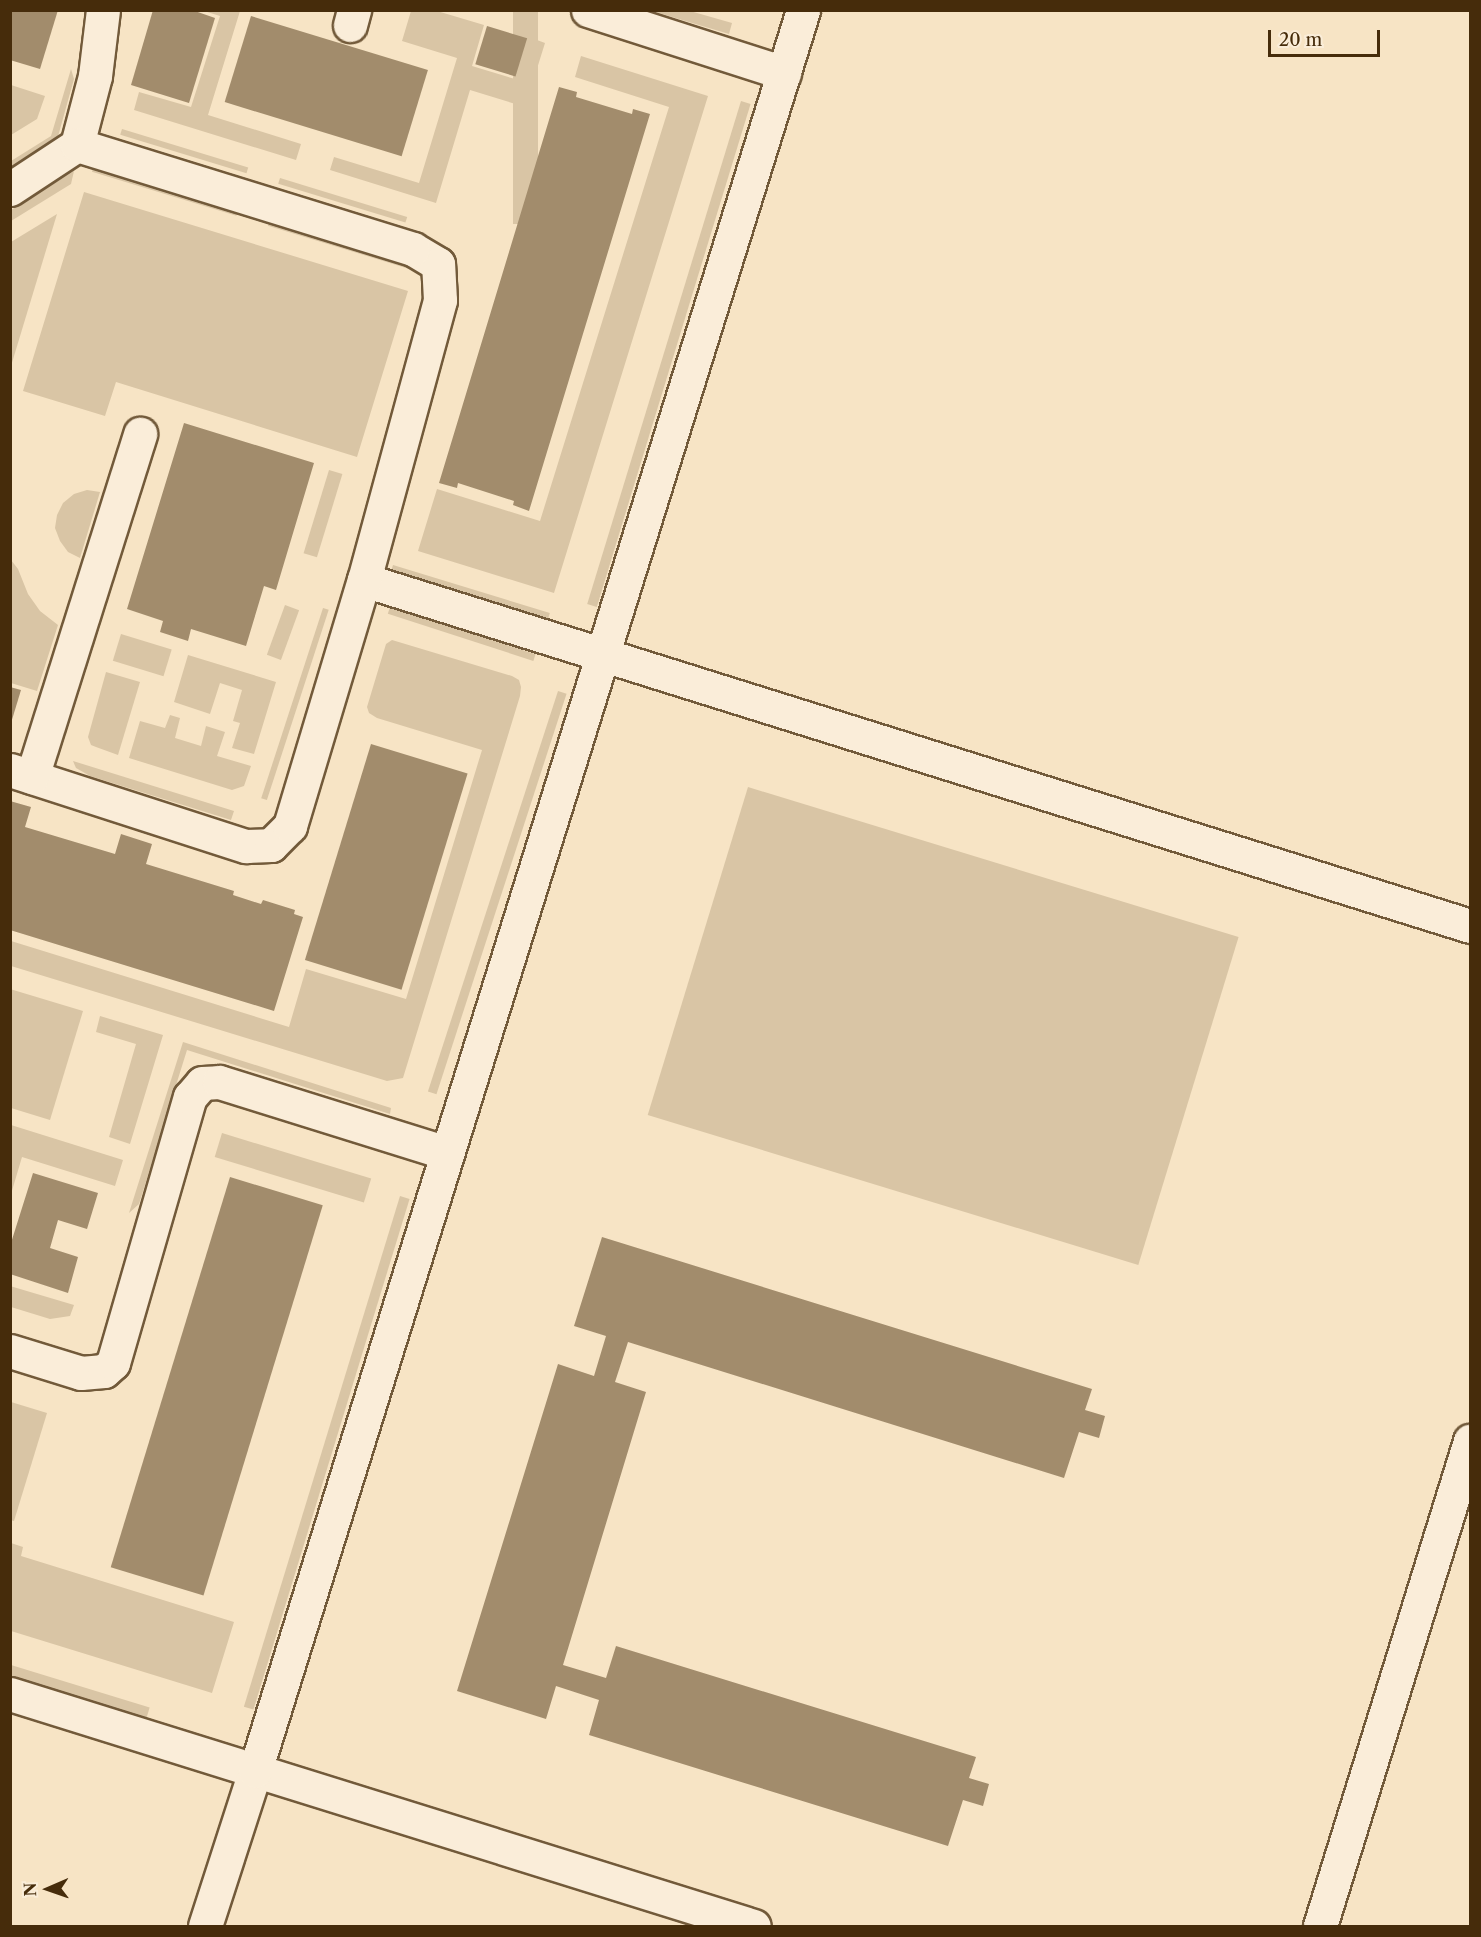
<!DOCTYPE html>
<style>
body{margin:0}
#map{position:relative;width:1481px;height:1937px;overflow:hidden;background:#f7e4c5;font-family:"Libre Caslon Text",serif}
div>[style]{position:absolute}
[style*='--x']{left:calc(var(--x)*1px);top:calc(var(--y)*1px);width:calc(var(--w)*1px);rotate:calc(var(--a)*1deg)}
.green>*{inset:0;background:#d9c5a5;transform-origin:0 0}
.building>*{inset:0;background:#a28c6c;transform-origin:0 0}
.roads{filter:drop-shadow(2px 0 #725a3a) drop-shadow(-2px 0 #725a3a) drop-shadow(0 2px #725a3a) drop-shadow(0 -2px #725a3a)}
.minor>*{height:33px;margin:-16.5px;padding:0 16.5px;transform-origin:16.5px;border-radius:16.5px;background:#faedd9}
span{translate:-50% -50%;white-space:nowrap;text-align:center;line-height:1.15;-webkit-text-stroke:5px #faedd9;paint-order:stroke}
.frame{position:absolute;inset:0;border:12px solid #462c0b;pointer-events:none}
.north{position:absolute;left:18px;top:1859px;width:60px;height:60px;-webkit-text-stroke:4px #faedd9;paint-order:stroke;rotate:268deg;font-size:16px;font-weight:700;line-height:24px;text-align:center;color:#462c0b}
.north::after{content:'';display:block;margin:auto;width:21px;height:27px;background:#462c0b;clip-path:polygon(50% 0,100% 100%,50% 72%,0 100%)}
.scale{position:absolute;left:1268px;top:30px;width:112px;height:27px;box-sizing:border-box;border:3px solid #462c0b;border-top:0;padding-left:8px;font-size:18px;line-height:21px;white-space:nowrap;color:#462c0b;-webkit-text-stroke:4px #faedd9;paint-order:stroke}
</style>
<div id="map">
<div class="green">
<i style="clip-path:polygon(204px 11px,240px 11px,208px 115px,301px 144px,296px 160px,134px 110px,139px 92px,191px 107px,220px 16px)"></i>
<i style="clip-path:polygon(411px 11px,437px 11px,484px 25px,472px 66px,515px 79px,529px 37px,545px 43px,525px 107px,470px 90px,436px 203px,330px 170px,334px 157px,419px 183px,457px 58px,402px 41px)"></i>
<i style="left:513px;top:11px;width:25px;height:213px"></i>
<i style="clip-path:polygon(652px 11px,690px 11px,732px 23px,729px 34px)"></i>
<i style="clip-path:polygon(581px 56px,708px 96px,554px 593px,418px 551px,437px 489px,540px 521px,669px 107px,575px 77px)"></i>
<i style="clip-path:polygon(71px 69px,74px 79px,57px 140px,11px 171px,11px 161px,51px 136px)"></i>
<i style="clip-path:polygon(11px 85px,45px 96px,37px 119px,11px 135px)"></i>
<i style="left:741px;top:101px;width:10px;height:526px;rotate:17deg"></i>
<i style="left:122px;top:129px;width:132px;height:6px;rotate:17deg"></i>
<i style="left:94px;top:165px;width:151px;height:7px;rotate:17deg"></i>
<i style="clip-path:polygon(74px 171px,71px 184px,11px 221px,11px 210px)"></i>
<i style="left:280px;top:178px;width:133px;height:6px;rotate:17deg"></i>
<i style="clip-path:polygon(84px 192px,408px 291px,357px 457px,116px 382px,105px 416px,23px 391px)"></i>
<i style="clip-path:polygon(57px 214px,11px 366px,11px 242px)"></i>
<i style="left:270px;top:219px;width:147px;height:7px;rotate:17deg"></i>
<i style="left:329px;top:470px;width:14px;height:87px;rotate:17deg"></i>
<i style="clip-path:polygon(87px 490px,100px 492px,80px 558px,68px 552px,60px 541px,55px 528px,57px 515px,63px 503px,74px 494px)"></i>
<i style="clip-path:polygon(11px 560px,18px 569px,28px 594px,40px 611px,58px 625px,37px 691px,11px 683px)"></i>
<i style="left:393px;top:565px;width:164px;height:7px;rotate:17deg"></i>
<i style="left:285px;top:605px;width:15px;height:53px;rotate:20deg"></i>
<i style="left:390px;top:607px;width:153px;height:7px;rotate:18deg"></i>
<i style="left:323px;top:608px;width:6px;height:200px;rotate:18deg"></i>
<i style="left:121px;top:634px;width:53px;height:28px;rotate:17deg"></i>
<i style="clip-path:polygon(392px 640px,512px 676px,519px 680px,521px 687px,520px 696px,403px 1078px,387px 1081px,11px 966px,11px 941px,289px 1027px,306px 969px,406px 999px,482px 750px,377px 718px,369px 713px,367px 707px,386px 644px)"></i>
<i style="clip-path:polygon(188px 655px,276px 682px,254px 754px,232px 748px,240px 723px,233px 721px,242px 690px,220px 683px,210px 714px,174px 702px)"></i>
<i style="clip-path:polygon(106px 672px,140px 682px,118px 755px,96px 747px,91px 745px,88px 737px)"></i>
<i style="left:558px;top:691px;width:9px;height:421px;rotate:18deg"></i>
<i style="clip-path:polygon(170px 715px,180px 718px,175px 738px,201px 746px,206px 726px,225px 732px,217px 756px,251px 766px,244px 786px,232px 790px,129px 758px,140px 721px,165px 728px)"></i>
<i style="clip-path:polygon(73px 761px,234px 811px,231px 820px,90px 776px,76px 768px)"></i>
<i style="left:748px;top:787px;width:513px;height:343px;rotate:17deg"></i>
<i style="clip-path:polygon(10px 989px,83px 1011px,50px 1120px,11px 1108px)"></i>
<i style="clip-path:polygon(100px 1016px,163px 1035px,130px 1144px,109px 1137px,136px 1044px,96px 1032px)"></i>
<i style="clip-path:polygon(183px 1042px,391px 1108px,390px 1114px,187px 1050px,139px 1204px,129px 1213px)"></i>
<i style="clip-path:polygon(11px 1125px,123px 1160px,115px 1186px,22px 1157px,11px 1194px)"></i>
<i style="left:222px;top:1133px;width:156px;height:25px;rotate:17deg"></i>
<i style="left:400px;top:1196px;width:10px;height:534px;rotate:17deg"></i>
<i style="clip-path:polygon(10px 1286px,74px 1305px,70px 1316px,50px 1319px,11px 1307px)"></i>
<i style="clip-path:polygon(11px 1402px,47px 1413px,14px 1521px,10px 1520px)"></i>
<i style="clip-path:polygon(11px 1543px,23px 1547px,21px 1556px,234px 1622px,212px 1693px,11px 1631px)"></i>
<i style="left:11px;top:1665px;width:145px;height:11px;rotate:17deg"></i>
</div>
<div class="building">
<i style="clip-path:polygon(10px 10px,58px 10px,40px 69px,10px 60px)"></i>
<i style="clip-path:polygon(153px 10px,192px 10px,215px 18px,189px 103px,131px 85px)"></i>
<i style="left:251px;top:16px;width:185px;height:90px;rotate:17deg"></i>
<i style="left:487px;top:26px;width:42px;height:40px;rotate:17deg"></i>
<i style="clip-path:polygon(559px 87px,577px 92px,576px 97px,632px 114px,633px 109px,650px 114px,529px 511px,513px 505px,514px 501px,458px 483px,457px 488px,439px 483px)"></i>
<i style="clip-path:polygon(184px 423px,314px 463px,276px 590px,264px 586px,246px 646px,191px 629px,188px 641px,160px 632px,163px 621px,127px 609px)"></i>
<i style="clip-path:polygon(10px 687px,21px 690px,11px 723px,10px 723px)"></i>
<i style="left:371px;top:744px;width:101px;height:226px;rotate:17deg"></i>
<i style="clip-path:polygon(10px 801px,31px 807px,25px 827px,115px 854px,121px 834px,152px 844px,146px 864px,234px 891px,233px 895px,261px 904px,263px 900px,295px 910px,294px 914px,303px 917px,274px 1011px,10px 930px)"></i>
<i style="clip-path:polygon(33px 1173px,98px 1193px,87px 1229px,58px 1220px,50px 1248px,78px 1257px,68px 1293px,10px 1274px,10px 1246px)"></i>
<i style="left:230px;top:1177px;width:97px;height:408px;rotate:17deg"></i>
<i style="clip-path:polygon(602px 1237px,1092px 1389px,1085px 1410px,1105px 1416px,1099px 1438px,1079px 1432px,1064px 1478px,628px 1342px,615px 1382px,646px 1392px,563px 1665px,606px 1678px,616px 1646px,976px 1757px,969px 1778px,989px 1784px,983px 1806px,963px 1800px,948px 1846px,589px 1735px,599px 1700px,556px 1686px,546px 1719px,457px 1691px,558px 1364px,594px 1376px,606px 1336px,574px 1326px)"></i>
</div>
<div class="roads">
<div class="minor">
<i style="--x:588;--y:10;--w:206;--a:17.8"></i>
<i style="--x:350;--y:25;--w:16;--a:-75"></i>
<i style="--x:10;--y:189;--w:80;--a:-33.3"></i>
<i style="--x:77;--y:145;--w:71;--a:-75.4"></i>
<i style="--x:95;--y:76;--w:66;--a:-83.1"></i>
<i style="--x:364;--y:580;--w:1159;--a:17.37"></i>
<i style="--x:10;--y:770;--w:248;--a:17.9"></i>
<i style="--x:246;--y:846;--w:25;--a:-2"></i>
<i style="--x:271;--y:845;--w:27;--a:-45"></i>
<i style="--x:290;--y:826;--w:257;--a:-73.3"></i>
<i style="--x:364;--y:580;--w:290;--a:-74.8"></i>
<i style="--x:440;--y:300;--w:36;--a:-93"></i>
<i style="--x:438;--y:264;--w:29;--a:-149"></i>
<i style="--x:413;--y:249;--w:352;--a:-162.8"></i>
<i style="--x:32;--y:777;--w:360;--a:-72.5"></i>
<i style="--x:10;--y:1351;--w:74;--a:17.2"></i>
<i style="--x:81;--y:1373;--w:23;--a:-5"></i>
<i style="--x:104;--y:1371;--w:12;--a:-42"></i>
<i style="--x:113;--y:1363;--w:277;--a:-73.9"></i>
<i style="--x:190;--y:1097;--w:18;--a:-49"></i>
<i style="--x:202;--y:1083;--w:17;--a:-3"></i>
<i style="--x:219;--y:1082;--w:239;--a:17.3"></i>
<i style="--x:10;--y:1694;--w:779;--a:17.32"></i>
<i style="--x:205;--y:1926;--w:163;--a:-72.1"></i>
<i style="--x:255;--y:1771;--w:1844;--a:-72.71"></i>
<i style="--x:1320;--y:1926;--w:508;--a:-72.81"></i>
</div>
</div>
<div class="frame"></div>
<div class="north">N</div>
<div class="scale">20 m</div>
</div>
